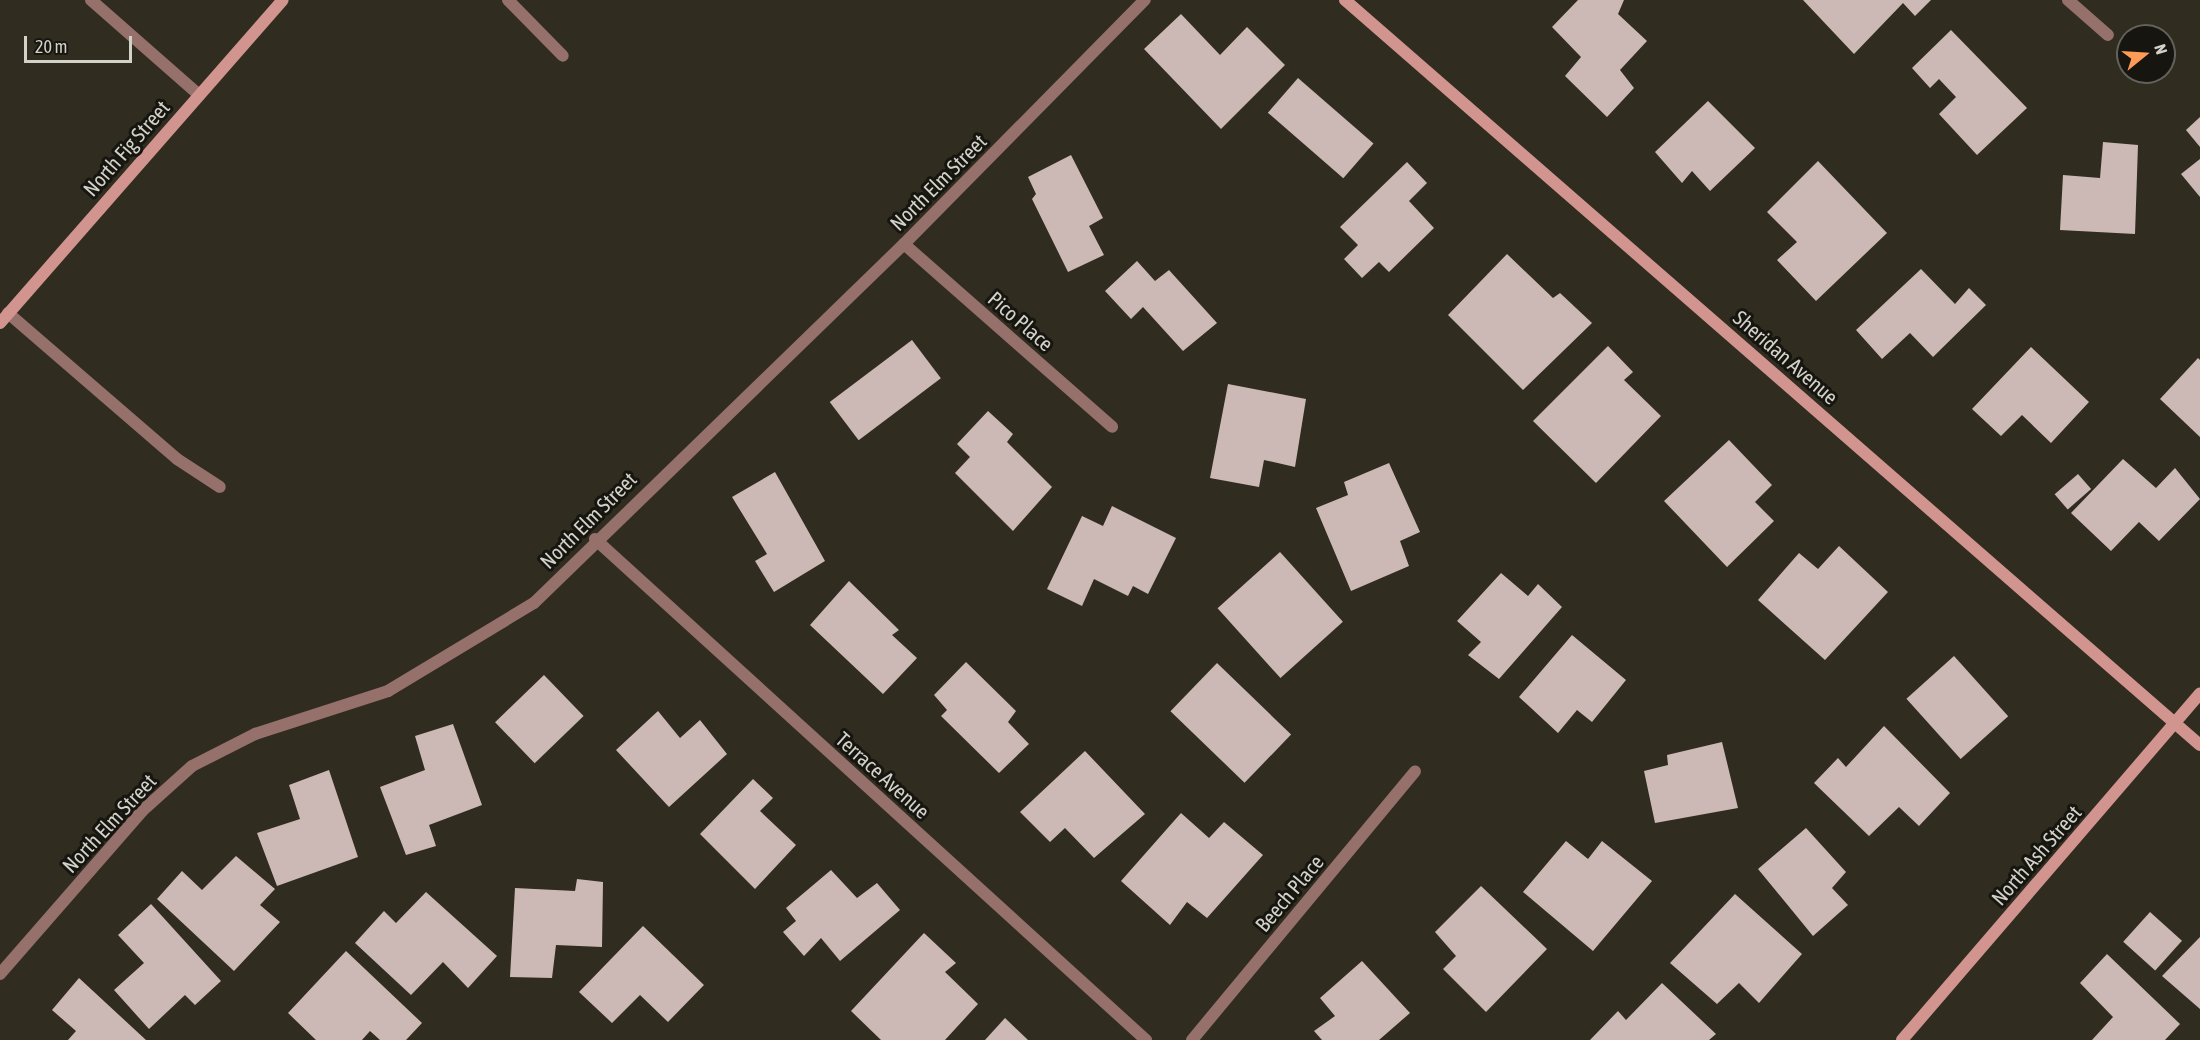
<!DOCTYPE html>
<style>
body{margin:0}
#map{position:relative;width:2200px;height:1040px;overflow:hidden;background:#302d20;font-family:"Asap Condensed",sans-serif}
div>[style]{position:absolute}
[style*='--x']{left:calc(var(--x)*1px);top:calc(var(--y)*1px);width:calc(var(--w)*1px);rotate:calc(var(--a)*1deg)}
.building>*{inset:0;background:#ccb9b6;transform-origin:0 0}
.lane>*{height:12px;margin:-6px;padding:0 6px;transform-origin:6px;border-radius:6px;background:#96706b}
.street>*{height:12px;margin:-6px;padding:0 6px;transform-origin:6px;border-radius:6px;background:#96706b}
.secondary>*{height:12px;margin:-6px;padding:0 6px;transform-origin:6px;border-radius:6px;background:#d2948e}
span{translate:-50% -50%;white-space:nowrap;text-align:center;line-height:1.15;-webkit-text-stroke:6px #171510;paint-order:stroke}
.street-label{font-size:21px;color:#d3d2c9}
.north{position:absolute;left:2116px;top:24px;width:60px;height:60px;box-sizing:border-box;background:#171510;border:2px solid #62615a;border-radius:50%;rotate:72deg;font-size:16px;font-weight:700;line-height:24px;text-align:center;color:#d3d2c9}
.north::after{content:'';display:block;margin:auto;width:21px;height:27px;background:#fe9c57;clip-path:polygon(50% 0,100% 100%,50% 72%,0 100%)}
.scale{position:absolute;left:24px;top:36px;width:108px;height:27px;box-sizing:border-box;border:3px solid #d3d2c9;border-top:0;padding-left:8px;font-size:18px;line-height:21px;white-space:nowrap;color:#d3d2c9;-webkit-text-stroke:4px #171510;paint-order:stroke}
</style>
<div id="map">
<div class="building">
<i style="clip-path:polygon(1578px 0,1624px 0,1618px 14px,1647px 41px,1620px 70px,1634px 88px,1607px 117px,1565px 76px,1581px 57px,1552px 27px)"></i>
<i style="clip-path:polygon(1803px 0,1931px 0,1915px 16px,1903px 3px,1854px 54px)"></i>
<i style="clip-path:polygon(1181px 14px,1220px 55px,1247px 27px,1285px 65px,1221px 129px,1144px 49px)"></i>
<i style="clip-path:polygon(1951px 30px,2027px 108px,1977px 155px,1939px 114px,1956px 97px,1939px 79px,1930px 88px,1912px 68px)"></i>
<i style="left:1298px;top:78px;width:100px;height:46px;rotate:41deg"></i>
<i style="clip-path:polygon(1708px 101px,1755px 148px,1710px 191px,1692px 171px,1682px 183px,1655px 152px)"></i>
<i style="clip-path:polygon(2200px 117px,2200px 147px,2186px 130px)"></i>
<i style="clip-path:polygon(2103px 142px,2138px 145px,2135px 234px,2060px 230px,2063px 175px,2100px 178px)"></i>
<i style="clip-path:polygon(1071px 155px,1103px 218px,1089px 226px,1104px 255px,1068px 272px,1032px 199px,1036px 194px,1028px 177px)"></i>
<i style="clip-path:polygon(2200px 159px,2200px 197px,2181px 174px)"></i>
<i style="clip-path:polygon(1818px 161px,1887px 233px,1816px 301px,1777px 260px,1797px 242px,1767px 212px)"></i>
<i style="clip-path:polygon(1407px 162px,1427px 183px,1409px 201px,1434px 228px,1389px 272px,1379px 262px,1362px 278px,1344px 259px,1358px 245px,1340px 227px)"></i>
<i style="clip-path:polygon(1507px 254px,1553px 298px,1560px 293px,1592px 323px,1523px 390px,1448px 315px)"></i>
<i style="clip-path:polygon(1137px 261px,1155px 281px,1169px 270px,1217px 323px,1183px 351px,1143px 307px,1131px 319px,1105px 291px)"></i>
<i style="clip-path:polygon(1921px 269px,1955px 304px,1969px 288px,1986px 305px,1933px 357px,1910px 333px,1882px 359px,1856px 330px)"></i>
<i style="left:912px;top:340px;width:48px;height:103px;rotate:53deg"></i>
<i style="clip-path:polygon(1608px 346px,1633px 372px,1624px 380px,1661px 416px,1596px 483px,1533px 421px)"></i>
<i style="clip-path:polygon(2031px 347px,2089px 402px,2051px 443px,2022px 415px,2001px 436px,1972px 409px)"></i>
<i style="clip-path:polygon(2198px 358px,2200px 360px,2200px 437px,2160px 399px)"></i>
<i style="clip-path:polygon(1228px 384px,1306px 399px,1295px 467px,1264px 460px,1259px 487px,1210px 478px)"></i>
<i style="clip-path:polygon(988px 411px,1013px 434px,1007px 442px,1052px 487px,1013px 531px,955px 473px,970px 457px,957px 444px)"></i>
<i style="clip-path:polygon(1729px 440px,1772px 485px,1755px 502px,1774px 521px,1727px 567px,1664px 501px)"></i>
<i style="clip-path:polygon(2123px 459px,2156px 488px,2175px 468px,2200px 499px,2159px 541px,2139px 522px,2111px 551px,2071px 513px)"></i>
<i style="clip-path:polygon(1389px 463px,1420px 532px,1400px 541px,1409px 566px,1351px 591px,1316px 508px,1348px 495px,1344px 482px)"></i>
<i style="clip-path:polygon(775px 472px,825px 561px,774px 592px,755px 561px,767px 554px,732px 497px)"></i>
<i style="left:2078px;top:474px;width:20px;height:31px;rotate:49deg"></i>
<i style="clip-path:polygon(1112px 506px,1176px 538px,1148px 594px,1133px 586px,1128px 596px,1094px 579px,1082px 606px,1047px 589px,1082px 516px,1103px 526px)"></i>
<i style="clip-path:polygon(1839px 546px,1888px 592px,1825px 660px,1758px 600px,1799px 553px,1818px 569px)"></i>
<i style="left:1280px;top:552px;width:94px;height:84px;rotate:48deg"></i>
<i style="clip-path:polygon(1501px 573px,1528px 596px,1538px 584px,1562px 607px,1499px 679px,1468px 655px,1481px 642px,1457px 621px)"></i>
<i style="clip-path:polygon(849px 581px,899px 630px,892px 635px,917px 658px,883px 694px,810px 625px)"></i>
<i style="clip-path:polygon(1572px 635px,1626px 680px,1592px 722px,1577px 710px,1558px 733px,1519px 697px)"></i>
<i style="left:1954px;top:656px;width:81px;height:64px;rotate:48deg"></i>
<i style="clip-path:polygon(966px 662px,1016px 711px,1008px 722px,1029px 744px,999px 773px,941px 716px,947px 710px,934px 695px)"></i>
<i style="left:1217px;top:663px;width:103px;height:67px;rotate:44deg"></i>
<i style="left:544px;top:675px;width:57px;height:68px;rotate:46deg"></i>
<i style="clip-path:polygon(658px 711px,680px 738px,700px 720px,727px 754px,669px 807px,616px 750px)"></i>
<i style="clip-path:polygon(453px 724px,482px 805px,429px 825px,436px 846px,406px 855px,380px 787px,425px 770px,415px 736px)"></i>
<i style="clip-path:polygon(1884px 726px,1950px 793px,1919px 826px,1899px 807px,1869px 836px,1814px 783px,1838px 758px,1846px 767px)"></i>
<i style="clip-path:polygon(1722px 742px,1738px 808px,1655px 823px,1644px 771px,1668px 765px,1667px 755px)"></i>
<i style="clip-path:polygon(1085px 751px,1145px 814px,1094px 858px,1065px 828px,1050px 842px,1020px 812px)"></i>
<i style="clip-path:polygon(329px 770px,358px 857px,277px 886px,257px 833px,300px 819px,289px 785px)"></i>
<i style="clip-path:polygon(753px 779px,773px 798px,760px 811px,796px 845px,755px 889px,700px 834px)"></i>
<i style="clip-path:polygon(1181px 813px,1209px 838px,1224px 822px,1263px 855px,1207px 918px,1187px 902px,1170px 925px,1121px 881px)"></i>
<i style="clip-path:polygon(1806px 828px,1846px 872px,1832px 888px,1848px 905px,1813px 936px,1758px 869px)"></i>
<i style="clip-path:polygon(1566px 841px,1588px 859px,1602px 841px,1652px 881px,1593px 951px,1523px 892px)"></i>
<i style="clip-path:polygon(236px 856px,275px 889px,260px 905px,280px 922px,234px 971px,157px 899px,182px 871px,202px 890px)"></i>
<i style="clip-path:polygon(831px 870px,857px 898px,877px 883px,900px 910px,840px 961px,821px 938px,804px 956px,783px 932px,796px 921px,786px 908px)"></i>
<i style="clip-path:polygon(577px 879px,603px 882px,602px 947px,556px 945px,552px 978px,510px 977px,515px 888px,575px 891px)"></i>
<i style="clip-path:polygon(1481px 886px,1547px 949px,1486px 1012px,1443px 969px,1456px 956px,1435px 932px)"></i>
<i style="clip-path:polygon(426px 892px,497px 956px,468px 988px,443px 962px,411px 995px,355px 943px,384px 911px,396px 923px)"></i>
<i style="clip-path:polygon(1735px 894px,1802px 954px,1759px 1003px,1739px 983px,1717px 1004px,1670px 963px)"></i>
<i style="clip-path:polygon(151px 904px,221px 981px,195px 1005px,185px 995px,149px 1029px,114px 990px,144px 963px,118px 935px)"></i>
<i style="left:2150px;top:912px;width:43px;height:40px;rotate:42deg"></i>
<i style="clip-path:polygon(643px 926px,704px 985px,668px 1022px,640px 995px,612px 1023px,579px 992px)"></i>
<i style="clip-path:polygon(924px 933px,956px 963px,945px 972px,978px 1004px,945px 1040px,881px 1040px,851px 1011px)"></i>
<i style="clip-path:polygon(2200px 937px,2200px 1009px,2162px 976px)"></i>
<i style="clip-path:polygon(346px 951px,422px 1023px,406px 1040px,380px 1040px,370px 1031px,362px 1040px,316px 1040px,288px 1013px)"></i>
<i style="clip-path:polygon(2107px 954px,2180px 1024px,2165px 1040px,2092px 1040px,2113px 1017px,2080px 983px)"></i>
<i style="clip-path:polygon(1362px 961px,1410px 1013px,1379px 1040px,1322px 1040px,1314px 1031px,1335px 1016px,1320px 998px)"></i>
<i style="clip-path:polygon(79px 978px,146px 1040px,68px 1040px,76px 1031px,52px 1010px)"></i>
<i style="clip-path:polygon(1662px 983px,1716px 1034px,1709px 1040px,1590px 1040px,1618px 1011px,1626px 1020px)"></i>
<i style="clip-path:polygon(1005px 1018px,1028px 1040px,985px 1040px)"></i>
</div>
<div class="lane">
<i style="--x:508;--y:0;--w:78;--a:45.5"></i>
<i style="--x:8;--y:313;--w:223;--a:40.8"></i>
<i style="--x:177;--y:459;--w:51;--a:33.1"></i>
</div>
<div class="street">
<i style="--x:91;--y:0;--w:144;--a:41.3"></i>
<i style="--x:2068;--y:0;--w:53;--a:41.2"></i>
<i style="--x:904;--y:244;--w:277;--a:41.3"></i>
<i style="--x:595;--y:539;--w:745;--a:42.28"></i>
<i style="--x:0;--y:974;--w:216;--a:-48.9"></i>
<i style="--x:142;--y:811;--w:67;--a:-42"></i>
<i style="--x:192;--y:766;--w:71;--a:-26.9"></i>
<i style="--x:255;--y:734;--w:140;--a:-17.9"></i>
<i style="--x:388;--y:691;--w:170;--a:-31.1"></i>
<i style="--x:534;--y:603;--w:516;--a:-44.14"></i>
<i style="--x:904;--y:244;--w:343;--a:-45.4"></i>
<i style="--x:1192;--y:1040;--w:349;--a:-50.3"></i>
</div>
<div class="secondary">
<i style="--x:1345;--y:0;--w:1134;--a:41.07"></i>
<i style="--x:0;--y:323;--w:429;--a:-48.8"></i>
<i style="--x:1902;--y:1040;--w:457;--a:-49.3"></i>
</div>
<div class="street-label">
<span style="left:126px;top:148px;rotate:-49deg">North Fig Street</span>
<span style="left:938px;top:182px;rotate:-45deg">North Elm Street</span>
<span style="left:1021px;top:321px;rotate:41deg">Pico Place</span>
<span style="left:1786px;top:357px;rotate:41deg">Sheridan Avenue</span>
<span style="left:588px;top:520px;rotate:-45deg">North Elm Street</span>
<span style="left:883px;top:775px;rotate:42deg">Terrace Avenue</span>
<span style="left:109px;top:823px;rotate:-47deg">North Elm Street</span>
<span style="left:2036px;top:855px;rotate:-49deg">North Ash Street</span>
<span style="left:1289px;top:893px;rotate:-50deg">Beech Place</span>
</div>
<div class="north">N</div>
<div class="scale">20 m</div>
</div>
